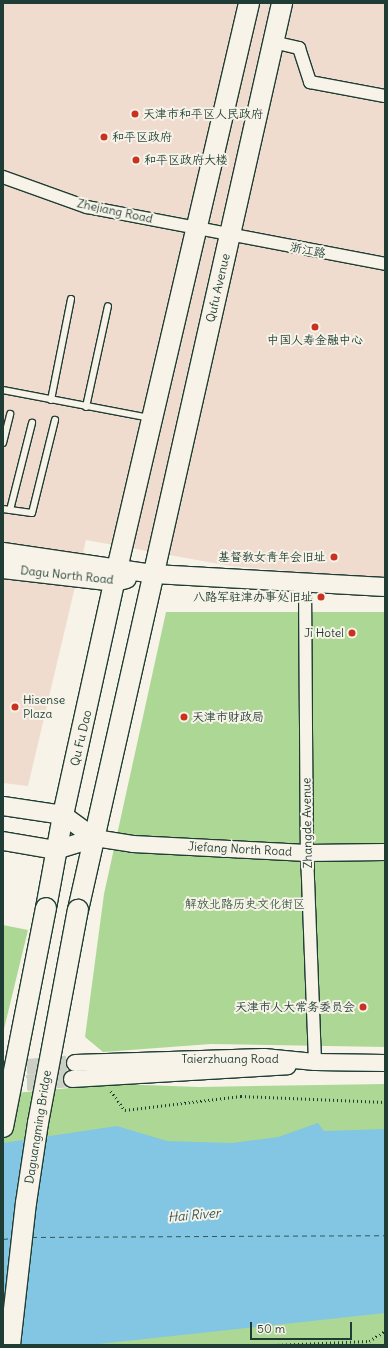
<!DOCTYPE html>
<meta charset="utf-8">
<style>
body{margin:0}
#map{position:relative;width:388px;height:1348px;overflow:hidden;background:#f7f3e8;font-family:Delius,"LXGW WenKai TC",sans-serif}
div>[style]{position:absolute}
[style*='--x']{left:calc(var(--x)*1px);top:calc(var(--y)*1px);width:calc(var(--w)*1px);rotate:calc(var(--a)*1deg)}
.built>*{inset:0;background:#efdcce}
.green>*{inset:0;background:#add794}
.water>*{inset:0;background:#82c6e3}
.ferry>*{height:1px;margin-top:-0.5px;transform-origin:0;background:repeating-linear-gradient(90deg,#335857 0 5px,transparent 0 9px)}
.tertiary-tunnel>*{height:16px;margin-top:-8px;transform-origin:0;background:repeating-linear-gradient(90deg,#cccfc4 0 16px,transparent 0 24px)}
.path>*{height:2.5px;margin-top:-1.25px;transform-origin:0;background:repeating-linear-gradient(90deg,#1f3d34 0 1px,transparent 0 4px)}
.roads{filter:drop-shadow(1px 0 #1f3d34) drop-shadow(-1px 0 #1f3d34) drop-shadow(0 1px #1f3d34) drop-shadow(0 -1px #1f3d34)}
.service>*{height:6px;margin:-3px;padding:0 3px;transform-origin:3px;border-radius:3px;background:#f7f3e8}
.minor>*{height:12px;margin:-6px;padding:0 6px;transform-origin:6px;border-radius:6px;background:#f7f3e8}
.tertiary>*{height:16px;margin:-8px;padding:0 8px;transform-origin:8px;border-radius:8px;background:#f7f3e8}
.secondary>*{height:18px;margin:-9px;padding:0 9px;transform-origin:9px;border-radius:9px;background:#f7f3e8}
.primary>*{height:20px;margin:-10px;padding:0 10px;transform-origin:10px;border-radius:10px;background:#f7f3e8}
.bridges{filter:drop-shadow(1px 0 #1f3d34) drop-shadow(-1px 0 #1f3d34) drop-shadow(0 1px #1f3d34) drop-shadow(0 -1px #1f3d34)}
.primary-bridge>*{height:20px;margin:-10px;padding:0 10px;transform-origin:10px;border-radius:10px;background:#f7f3e8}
.dots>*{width:11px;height:11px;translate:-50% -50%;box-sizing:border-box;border:2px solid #f7f3e8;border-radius:50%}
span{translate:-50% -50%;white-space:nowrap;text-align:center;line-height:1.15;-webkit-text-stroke:4px #f7f3e8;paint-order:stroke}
.poi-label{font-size:12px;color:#1f3d34}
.left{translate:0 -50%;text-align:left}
.right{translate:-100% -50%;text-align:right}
.street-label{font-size:12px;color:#1f3d34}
.park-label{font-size:12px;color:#3b5c47}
.water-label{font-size:13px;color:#335857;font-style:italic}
.frame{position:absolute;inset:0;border:4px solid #1f3d34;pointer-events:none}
.scale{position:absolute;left:250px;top:1322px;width:102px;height:18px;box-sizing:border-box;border:2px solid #1f3d34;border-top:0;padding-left:5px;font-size:12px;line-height:14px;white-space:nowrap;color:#1f3d34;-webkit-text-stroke:3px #f7f3e8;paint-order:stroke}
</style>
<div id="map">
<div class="built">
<i style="clip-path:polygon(3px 3px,385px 3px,385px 579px,230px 566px,86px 540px,28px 786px,3px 783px)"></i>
</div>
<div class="green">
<i style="clip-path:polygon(166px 612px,385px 612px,385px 1047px,211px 1044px,103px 1052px,85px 1037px,104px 894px)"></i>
<i style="clip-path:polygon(3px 925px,28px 930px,3px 1033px)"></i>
<i style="clip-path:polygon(115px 1084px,199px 1087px,385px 1084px,385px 1345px,3px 1345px,3px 1094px)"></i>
</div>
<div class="water">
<i style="clip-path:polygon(318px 1123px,324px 1131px,385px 1129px,385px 1313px,89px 1345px,3px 1345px,3px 1143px,117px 1126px,167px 1141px,232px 1143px,278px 1137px)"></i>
</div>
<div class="ferry">
<i style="--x:32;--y:1237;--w:353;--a:-0.3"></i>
<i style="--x:3;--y:1239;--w:9;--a:-6"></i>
</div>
<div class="tertiary-tunnel">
<i style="--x:3;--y:1069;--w:72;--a:-4.8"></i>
<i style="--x:3;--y:1085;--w:69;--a:-5"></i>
</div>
<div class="path">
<i style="--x:111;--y:1091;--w:24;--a:54"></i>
<i style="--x:125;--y:1110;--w:117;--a:-6.9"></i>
<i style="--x:241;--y:1096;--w:144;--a:2.4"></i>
<i style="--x:274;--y:1345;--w:95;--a:-2.4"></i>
<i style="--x:369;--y:1341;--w:19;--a:-32"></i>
</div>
<div class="roads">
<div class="service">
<i style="--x:3;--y:390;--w:150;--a:10.8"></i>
<i style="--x:51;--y:400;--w:103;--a:-78.8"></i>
<i style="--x:86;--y:407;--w:103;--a:-77.7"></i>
<i style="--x:3;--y:443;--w:30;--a:-76"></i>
<i style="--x:3;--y:509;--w:29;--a:8"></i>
<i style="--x:32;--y:513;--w:96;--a:-76.1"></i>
<i style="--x:10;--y:510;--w:90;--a:-75.8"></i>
</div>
<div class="minor">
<i style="--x:273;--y:42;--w:27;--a:13"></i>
<i style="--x:299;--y:48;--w:36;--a:72"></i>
<i style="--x:310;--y:82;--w:76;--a:10.6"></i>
<i style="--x:3;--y:177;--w:89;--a:19.7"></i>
<i style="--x:87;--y:207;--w:303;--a:10.8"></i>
<i style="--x:305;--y:584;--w:269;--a:89.6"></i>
<i style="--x:307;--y:853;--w:209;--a:87.8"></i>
</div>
<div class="tertiary">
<i style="--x:95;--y:838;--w:38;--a:9"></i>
<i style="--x:133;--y:844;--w:174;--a:3"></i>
<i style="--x:307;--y:853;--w:78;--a:-0.7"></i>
<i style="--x:75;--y:1063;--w:189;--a:-1.8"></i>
<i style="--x:264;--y:1057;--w:51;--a:5.6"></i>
<i style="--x:315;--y:1062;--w:70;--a:0.8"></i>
<i style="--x:72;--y:1079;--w:216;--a:-3.4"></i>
</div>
<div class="secondary">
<i style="--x:3;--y:552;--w:153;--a:8.3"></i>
<i style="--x:154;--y:574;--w:231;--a:3.2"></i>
<i style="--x:3;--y:569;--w:113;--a:6.6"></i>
<i style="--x:115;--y:582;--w:12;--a:-14"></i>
<i style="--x:3;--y:806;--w:61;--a:8.5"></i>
<i style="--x:63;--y:815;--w:39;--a:36"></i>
<i style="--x:3;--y:841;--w:54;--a:9.6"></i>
<i style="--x:56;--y:850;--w:41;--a:-17.1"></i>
</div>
<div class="primary">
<i style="--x:46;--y:908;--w:95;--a:-79.6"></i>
<i style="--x:63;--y:815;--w:252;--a:-77.6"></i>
<i style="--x:117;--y:569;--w:581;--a:-76.87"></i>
<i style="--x:78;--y:910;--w:930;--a:-77.32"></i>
</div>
</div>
<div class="bridges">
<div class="primary-bridge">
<i style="--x:3;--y:1127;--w:223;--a:-78.9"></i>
<i style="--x:10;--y:1345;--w:143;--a:-83.6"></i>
<i style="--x:26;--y:1203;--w:81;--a:-81.5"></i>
<i style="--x:38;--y:1123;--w:217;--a:-79.4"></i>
</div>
</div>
<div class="dots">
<i style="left:135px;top:114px;background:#c8321e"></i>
<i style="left:104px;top:137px;background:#c8321e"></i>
<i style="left:136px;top:160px;background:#c8321e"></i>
<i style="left:315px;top:327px;background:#c8321e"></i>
<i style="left:334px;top:557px;background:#c8321e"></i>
<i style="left:321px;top:597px;background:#c8321e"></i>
<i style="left:352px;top:633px;background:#c8321e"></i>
<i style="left:15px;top:707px;background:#c8321e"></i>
<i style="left:184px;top:717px;background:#c8321e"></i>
<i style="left:363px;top:1007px;background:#c8321e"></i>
</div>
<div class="poi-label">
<span class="left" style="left:143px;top:114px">天津市和平区人民政府</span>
<span class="left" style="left:112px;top:137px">和平区政府</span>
<span class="left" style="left:144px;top:160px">和平区政府大楼</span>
<span style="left:315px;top:340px">中国人寿金融中心</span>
<span class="right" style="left:326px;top:557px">基督教女青年会旧址</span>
<span class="right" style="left:313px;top:597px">八路军驻津办事处旧址</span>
<span class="right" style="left:344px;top:633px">Ji Hotel</span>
<span class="left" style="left:23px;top:707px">Hisense<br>Plaza</span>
<span class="left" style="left:192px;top:717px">天津市财政局</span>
<span class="right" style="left:355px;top:1007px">天津市人大常务委员会</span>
</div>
<div class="street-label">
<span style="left:115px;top:211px;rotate:12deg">Zhejiang Road</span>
<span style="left:308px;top:250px;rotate:11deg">浙江路</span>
<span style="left:218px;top:288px;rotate:-77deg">Qufu Avenue</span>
<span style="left:67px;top:575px;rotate:6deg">Dagu North Road</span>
<span style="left:81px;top:738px;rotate:-77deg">Qu Fu Dao</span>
<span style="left:307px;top:823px;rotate:-91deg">Zhangde Avenue</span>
<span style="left:240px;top:849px;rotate:3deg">Jiefang North Road</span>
<span style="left:230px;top:1059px">Taierzhuang Road</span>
<span style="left:38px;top:1127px;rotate:-81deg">Daguangming Bridge</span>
</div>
<div class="park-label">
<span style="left:245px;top:904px">解放北路历史文化街区</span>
</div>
<div class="water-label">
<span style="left:194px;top:1216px;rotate:-5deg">Hai River</span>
</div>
<div class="frame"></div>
<div class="scale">50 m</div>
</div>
